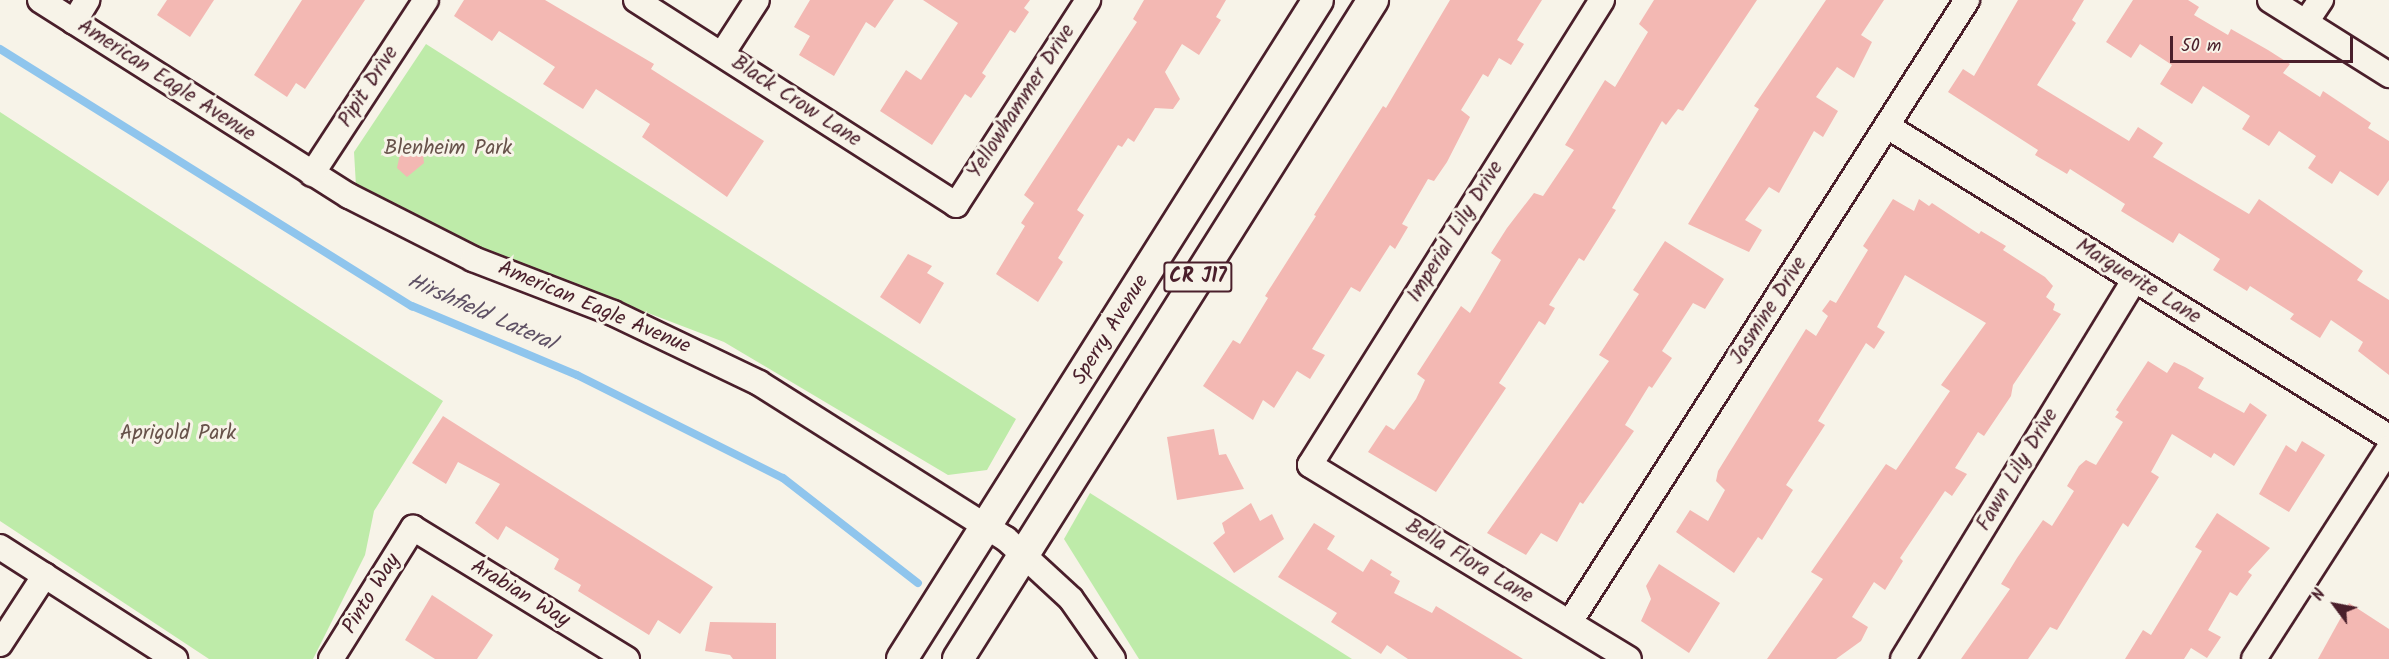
<!DOCTYPE html>
<style>
body{margin:0}
#map{position:relative;width:2389px;height:659px;overflow:hidden;background:#f7f3e8;font-family:Kalam,sans-serif}
div>[style]{position:absolute}
[style*='--x']{left:calc(var(--x)*1px);top:calc(var(--y)*1px);width:calc(var(--w)*1px);rotate:calc(var(--a)*1deg)}
.green>*{inset:0;background:#beeba9}
.stream>*{height:8px;margin:-4px;padding:0 4px;transform-origin:4px;border-radius:4px;background:#8fc5ed}
.building>*{inset:0;background:#f3b8b3}
.roads{filter:drop-shadow(2px 0 #4a1f2b) drop-shadow(-2px 0 #4a1f2b) drop-shadow(0 2px #4a1f2b) drop-shadow(0 -2px #4a1f2b)}
.minor>*{height:24px;margin:-12px;padding:0 12px;transform-origin:12px;border-radius:12px;background:#f7f3e8}
.major>*{height:30px;margin:-15px;padding:0 15px;transform-origin:15px;border-radius:15px;background:#f7f3e8}
span{translate:-50% -50%;white-space:nowrap;text-align:center;line-height:1.15;-webkit-text-stroke:6px #f7f3e8;paint-order:stroke}
.shield-label span{padding:2px 4px;background:#f7f3e8;border:2px solid;border-radius:4px;-webkit-text-stroke-width:0}
.shield-label{font-size:20px;color:#4a1f2b;font-weight:700}
.street-label{font-size:21px;color:#4a1f2b}
.park-label{font-size:21px;color:#67524a}
.water-label{font-size:22px;color:#5f5165;font-style:italic}
.north{position:absolute;left:2305px;top:575px;width:60px;height:60px;-webkit-text-stroke:4px #f7f3e8;paint-order:stroke;rotate:302deg;font-size:16px;font-weight:700;line-height:24px;text-align:center;color:#4a1f2b}
.north::after{content:'';display:block;margin:auto;width:21px;height:27px;background:#4a1f2b;clip-path:polygon(50% 0,100% 100%,50% 72%,0 100%)}
.scale{position:absolute;left:2170px;top:36px;width:183px;height:27px;box-sizing:border-box;border:3px solid #4a1f2b;border-top:0;padding-left:8px;font-size:18px;line-height:21px;white-space:nowrap;color:#4a1f2b;-webkit-text-stroke:4px #f7f3e8;paint-order:stroke}
</style>
<div id="map">
<div class="green">
<i style="clip-path:polygon(426px 44px,1016px 419px,987px 470px,948px 475px,724px 342px,509px 260px,411px 216px,356px 186px,354px 152px)"></i>
<i style="clip-path:polygon(0 112px,443px 401px,374px 511px,365px 555px,313px 659px,209px 659px,0 521px)"></i>
<i style="clip-path:polygon(1090px 493px,1352px 659px,1139px 659px,1064px 539px)"></i>
</div>
<div class="stream">
<i style="--x:0;--y:49;--w:486;--a:32"></i>
<i style="--x:412;--y:306;--w:179;--a:22.7"></i>
<i style="--x:577;--y:375;--w:230;--a:26.6"></i>
<i style="--x:783;--y:478;--w:171;--a:37.9"></i>
</div>
<div class="building">
<i style="clip-path:polygon(167px 0,214px 0,190px 37px,157px 15px)"></i>
<i style="clip-path:polygon(302px 0,365px 0,305px 89px,296px 83px,287px 97px,254px 75px)"></i>
<i style="clip-path:polygon(464px 0,545px 0,654px 64px,651px 69px,764px 141px,727px 197px,642px 137px,650px 124px,596px 89px,583px 109px,543px 84px,555px 67px,499px 31px,492px 41px,454px 16px)"></i>
<i style="clip-path:polygon(810px 0,894px 0,875px 28px,866px 22px,834px 76px,799px 55px,810px 36px,794px 27px)"></i>
<i style="clip-path:polygon(923px 0,1030px 0,1024px 8px,1029px 12px,1015px 33px,1010px 30px,982px 73px,986px 76px,971px 98px,965px 94px,932px 145px,880px 111px,906px 70px,921px 80px,958px 23px)"></i>
<i style="clip-path:polygon(1144px 0,1226px 0,1216px 17px,1221px 20px,1199px 55px,1182px 44px,1165px 72px,1180px 99px,1173px 109px,1155px 108px,1134px 142px,1128px 138px,1122px 147px,1118px 145px,1077px 210px,1084px 215px,1058px 258px,1063px 262px,1038px 302px,996px 274px,1025px 226px,1021px 223px,1034px 203px,1024px 195px,1137px 22px,1133px 19px)"></i>
<i style="clip-path:polygon(1450px 0,1542px 0,1517px 40px,1524px 44px,1511px 65px,1499px 58px,1488px 77px,1483px 74px,1461px 110px,1470px 117px,1447px 162px,1434px 181px,1428px 179px,1402px 224px,1408px 227px,1395px 249px,1390px 245px,1360px 292px,1351px 287px,1312px 349px,1325px 355px,1310px 379px,1297px 371px,1274px 408px,1263px 400px,1253px 420px,1203px 386px,1233px 340px,1240px 344px,1268px 298px,1265px 296px,1316px 216px,1314px 215px,1383px 106px,1386px 108px)"></i>
<i style="clip-path:polygon(1654px 0,1757px 0,1683px 111px,1678px 109px,1666px 125px,1662px 121px,1612px 208px,1616px 210px,1584px 261px,1579px 258px,1549px 305px,1555px 308px,1545px 325px,1539px 321px,1499px 383px,1506px 388px,1436px 492px,1368px 452px,1386px 425px,1394px 430px,1416px 399px,1425px 380px,1417px 374px,1461px 306px,1470px 313px,1486px 286px,1501px 260px,1491px 253px,1507px 228px,1534px 193px,1543px 196px,1574px 150px,1565px 145px,1605px 80px,1615px 87px,1648px 32px,1639px 24px)"></i>
<i style="clip-path:polygon(1826px 0,1884px 0,1861px 35px,1872px 42px,1854px 78px,1837px 67px,1816px 97px,1838px 111px,1823px 137px,1814px 131px,1779px 193px,1769px 187px,1745px 220px,1762px 230px,1749px 252px,1688px 224px,1759px 109px,1754px 106px)"></i>
<i style="clip-path:polygon(2018px 0,2084px 0,2072px 20px,2076px 23px,2037px 85px,2129px 141px,2138px 127px,2163px 143px,2153px 157px,2249px 214px,2259px 199px,2363px 271px,2357px 280px,2389px 300px,2389px 375px,2358px 351px,2363px 342px,2331px 320px,2320px 338px,2290px 319px,2294px 314px,2250px 286px,2247px 291px,2213px 270px,2220px 259px,2179px 233px,2173px 243px,2121px 211px,2125px 204px,2070px 169px,2067px 174px,2035px 155px,2038px 150px,1948px 92px,1963px 69px,1974px 76px)"></i>
<i style="clip-path:polygon(2133px 0,2188px 0,2199px 7px,2194px 15px,2228px 35px,2231px 29px,2268px 50px,2290px 64px,2283px 73px,2320px 97px,2323px 91px,2371px 123px,2368px 128px,2389px 141px,2389px 180px,2378px 196px,2340px 171px,2332px 184px,2308px 168px,2316px 156px,2279px 131px,2269px 146px,2242px 129px,2250px 116px,2203px 86px,2192px 104px,2160px 84px,2172px 65px,2140px 44px,2131px 58px,2106px 42px)"></i>
<i style="clip-path:polygon(410px 142px,422px 145px,424px 163px,407px 177px,397px 168px,400px 154px)"></i>
<i style="clip-path:polygon(1893px 199px,1914px 211px,1919px 199px,1929px 206px,1932px 203px,1979px 234px,1981px 231px,2006px 246px,2003px 250px,2045px 277px,2053px 286px,2046px 297px,2055px 304px,2053px 310px,2061px 314px,2013px 385px,2011px 396px,1984px 436px,1978px 432px,1955px 468px,1967px 474px,1952px 496px,1945px 491px,1900px 558px,1903px 561px,1885px 590px,1874px 582px,1852px 617px,1868px 627px,1861px 641px,1836px 659px,1767px 659px,1823px 579px,1811px 572px,1886px 464px,1896px 470px,1950px 391px,1941px 385px,1986px 323px,1905px 275px,1877px 327px,1885px 332px,1874px 349px,1866px 343px,1818px 421px,1825px 425px,1786px 485px,1793px 490px,1762px 540px,1758px 537px,1734px 573px,1676px 532px,1690px 510px,1708px 521px,1725px 490px,1716px 481px,1718px 471px,1806px 329px,1816px 336px,1828px 316px,1822px 311px,1830px 300px,1836px 303px,1868px 250px,1863px 246px)"></i>
<i style="clip-path:polygon(1665px 241px,1724px 279px,1705px 309px,1693px 303px,1662px 351px,1672px 358px,1652px 388px,1649px 386px,1625px 425px,1634px 431px,1583px 504px,1580px 502px,1557px 542px,1541px 533px,1526px 555px,1487px 533px,1609px 361px,1599px 355px,1639px 294px,1633px 290px)"></i>
<i style="clip-path:polygon(908px 254px,932px 266px,927px 273px,944px 283px,920px 324px,880px 297px)"></i>
<i style="clip-path:polygon(2148px 361px,2167px 373px,2174px 362px,2185px 367px,2204px 378px,2198px 388px,2244px 413px,2250px 403px,2267px 415px,2234px 466px,2214px 453px,2211px 458px,2172px 434px,2151px 472px,2159px 477px,2128px 527px,2123px 523px,2057px 630px,2050px 627px,2028px 659px,1961px 659px,2010px 589px,2001px 584px,2017px 558px,2043px 520px,2052px 526px,2074px 491px,2067px 486px,2079px 466px,2086px 460px,2096px 465px,2123px 422px,2115px 417px,2119px 412px,2116px 410px)"></i>
<i style="clip-path:polygon(443px 416px,713px 587px,680px 634px,658px 620px,649px 635px,578px 591px,581px 585px,554px 569px,559px 559px,506px 526px,498px 540px,475px 523px,500px 484px,458px 462px,446px 484px,412px 463px)"></i>
<i style="clip-path:polygon(1214px 429px,1219px 455px,1226px 454px,1244px 489px,1177px 500px,1167px 437px)"></i>
<i style="clip-path:polygon(2302px 441px,2325px 455px,2289px 512px,2259px 494px,2286px 445px,2296px 452px)"></i>
<i style="clip-path:polygon(1251px 503px,1260px 521px,1272px 514px,1284px 539px,1234px 573px,1213px 543px,1225px 533px,1222px 523px)"></i>
<i style="clip-path:polygon(2217px 513px,2270px 548px,2248px 572px,2252px 575px,2237px 596px,2230px 592px,2208px 630px,2221px 637px,2207px 658px,2191px 648px,2184px 659px,2125px 659px,2143px 630px,2151px 635px,2202px 551px,2195px 547px)"></i>
<i style="clip-path:polygon(1314px 523px,1335px 536px,1327px 549px,1363px 572px,1371px 559px,1392px 572px,1390px 575px,1400px 581px,1394px 593px,1432px 613px,1436px 606px,1523px 659px,1408px 659px,1387px 645px,1381px 654px,1331px 622px,1337px 613px,1278px 577px)"></i>
<i style="clip-path:polygon(1659px 564px,1720px 603px,1689px 653px,1641px 621px,1651px 599px,1646px 586px)"></i>
<i style="clip-path:polygon(432px 595px,493px 635px,477px 659px,435px 659px,405px 640px)"></i>
<i style="clip-path:polygon(2349px 603px,2389px 629px,2389px 659px,2318px 659px)"></i>
<i style="clip-path:polygon(710px 622px,776px 623px,776px 659px,733px 659px,730px 655px,705px 651px)"></i>
</div>
<div class="roads">
<div class="minor">
<i style="--x:40;--y:0;--w:366;--a:32.4"></i>
<i style="--x:349;--y:196;--w:139;--a:26.9"></i>
<i style="--x:473;--y:259;--w:150;--a:21.1"></i>
<i style="--x:613;--y:313;--w:162;--a:25.6"></i>
<i style="--x:759;--y:383;--w:292;--a:32.3"></i>
<i style="--x:1006;--y:539;--w:88;--a:42.7"></i>
<i style="--x:1071;--y:599;--w:73;--a:55"></i>
<i style="--x:636;--y:0;--w:380;--a:32.6"></i>
<i style="--x:956;--y:205;--w:244;--a:-57.2"></i>
<i style="--x:1602;--y:0;--w:549;--a:122.13"></i>
<i style="--x:1310;--y:465;--w:373;--a:31.3"></i>
<i style="--x:2270;--y:0;--w:141;--a:32.2"></i>
<i style="--x:74;--y:22;--w:26;--a:-59"></i>
<i style="--x:2306;--y:22;--w:27;--a:-56"></i>
<i style="--x:722;--y:54;--w:64;--a:-57.1"></i>
<i style="--x:1887;--y:126;--w:591;--a:31.78"></i>
<i style="--x:312;--y:174;--w:208;--a:-56.8"></i>
<i style="--x:0;--y:547;--w:208;--a:32.6"></i>
<i style="--x:1570;--y:622;--w:738;--a:-57.45"></i>
<i style="--x:0;--y:644;--w:82;--a:-56.9"></i>
<i style="--x:331;--y:659;--w:155;--a:-58"></i>
<i style="--x:413;--y:528;--w:251;--a:31.5"></i>
<i style="--x:1903;--y:659;--w:444;--a:-58.6"></i>
<i style="--x:2254;--y:659;--w:250;--a:-57.3"></i>
</div>
<div class="major">
<i style="--x:902;--y:659;--w:779;--a:-57.74"></i>
<i style="--x:958;--y:659;--w:779;--a:-57.8"></i>
</div>
</div>
<div class="shield-label">
<span style="left:1198px;top:277px">CR J17</span>
</div>
<div class="street-label">
<span style="left:166px;top:81px;rotate:33deg">American Eagle Avenue</span>
<span style="left:369px;top:87px;rotate:-57deg">Pipit Drive</span>
<span style="left:796px;top:102px;rotate:33deg">Black Crow Lane</span>
<span style="left:1022px;top:102px;rotate:-57deg">Yellowhammer Drive</span>
<span style="left:1456px;top:232px;rotate:-58deg">Imperial Lily Drive</span>
<span style="left:2138px;top:282px;rotate:32deg">Marguerite Lane</span>
<span style="left:594px;top:308px;rotate:23deg">American Eagle Avenue</span>
<span style="left:1769px;top:311px;rotate:-57deg">Jasmine Drive</span>
<span style="left:1111px;top:330px;rotate:-58deg">Sperry Avenue</span>
<span style="left:2018px;top:470px;rotate:-59deg">Fawn Lily Drive</span>
<span style="left:1469px;top:562px;rotate:31deg">Bella Flora Lane</span>
<span style="left:372px;top:594px;rotate:-58deg">Pinto Way</span>
<span style="left:520px;top:594px;rotate:31deg">Arabian Way</span>
</div>
<div class="park-label">
<span style="left:448px;top:149px">Blenheim Park</span>
<span style="left:178px;top:434px">Aprigold Park</span>
</div>
<div class="water-label">
<span style="left:481px;top:313px;rotate:24deg">Hirshfield Lateral</span>
</div>
<div class="north">N</div>
<div class="scale">50 m</div>
</div>
